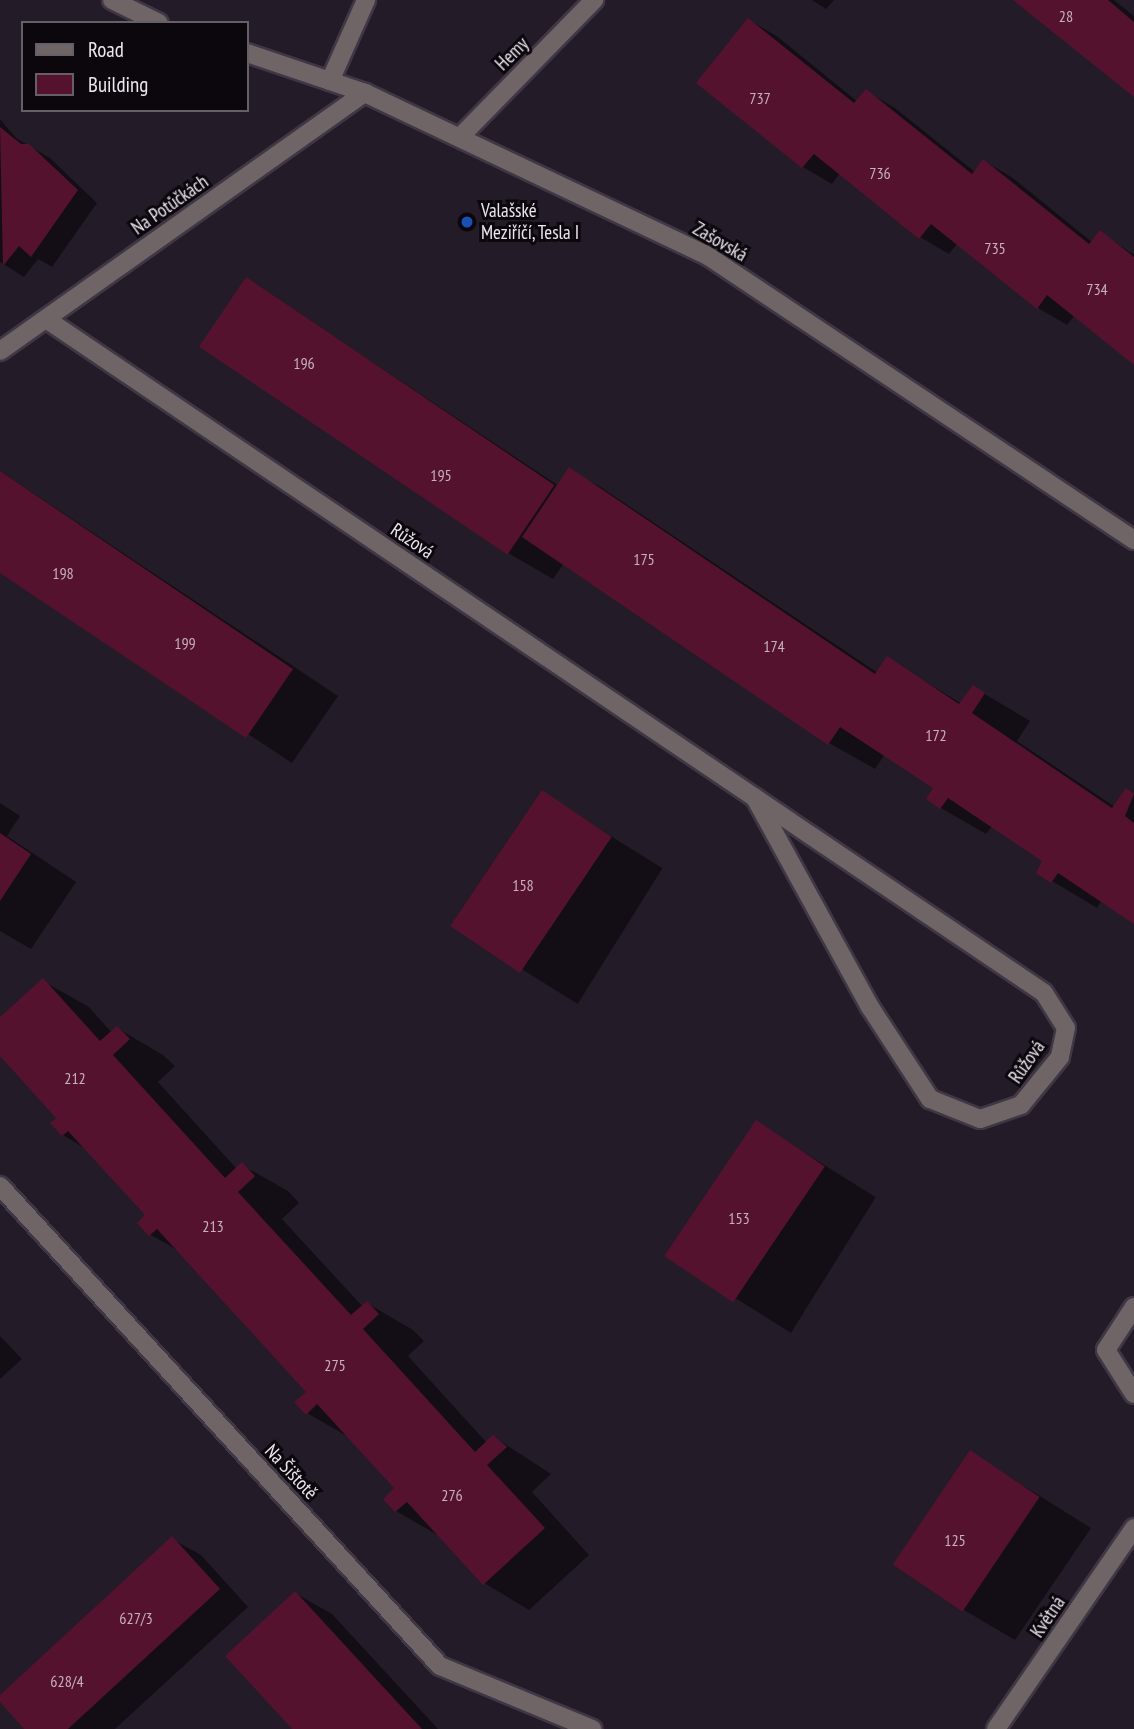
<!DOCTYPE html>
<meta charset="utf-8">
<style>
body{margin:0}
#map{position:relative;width:1134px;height:1729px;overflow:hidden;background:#241b29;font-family:"PT Sans Narrow",sans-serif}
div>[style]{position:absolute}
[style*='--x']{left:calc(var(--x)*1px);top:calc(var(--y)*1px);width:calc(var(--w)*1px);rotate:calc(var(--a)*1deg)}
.shadow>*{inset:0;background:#0007;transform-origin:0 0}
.building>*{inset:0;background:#55122e;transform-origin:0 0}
.roads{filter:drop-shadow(2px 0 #403745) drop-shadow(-2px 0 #403745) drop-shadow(0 2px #403745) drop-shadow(0 -2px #403745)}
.lane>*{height:18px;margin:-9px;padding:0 9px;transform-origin:9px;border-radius:9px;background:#6f6567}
.street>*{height:18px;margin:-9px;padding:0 9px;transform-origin:9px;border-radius:9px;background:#6f6567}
.dots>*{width:19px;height:19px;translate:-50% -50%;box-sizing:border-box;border:4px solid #0b070d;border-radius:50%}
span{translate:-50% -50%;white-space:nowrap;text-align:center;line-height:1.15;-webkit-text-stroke:6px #0b070d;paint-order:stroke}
.number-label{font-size:16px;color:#c6b1c0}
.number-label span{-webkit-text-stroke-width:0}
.street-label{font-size:19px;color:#ece6f0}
.poi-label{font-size:19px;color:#ece6f0}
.left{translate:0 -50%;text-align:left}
.legend{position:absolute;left:21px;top:21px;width:228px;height:91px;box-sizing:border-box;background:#0b070d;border:2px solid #656068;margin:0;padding:9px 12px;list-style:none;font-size:21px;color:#ece6f0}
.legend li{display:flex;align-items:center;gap:14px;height:35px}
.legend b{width:35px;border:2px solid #656068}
</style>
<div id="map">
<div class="shadow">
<i style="clip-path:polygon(812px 0,834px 0,826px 9px)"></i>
<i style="clip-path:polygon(1015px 0,1114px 0,1134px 16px,1134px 95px)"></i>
<i style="clip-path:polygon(749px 20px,778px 37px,858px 102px,866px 91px,895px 108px,975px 172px,984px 161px,1013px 178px,1092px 242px,1100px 232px,1134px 255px,1134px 363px,1075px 315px,1067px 325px,1038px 308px,958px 243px,949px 254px,920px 237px,840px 173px,832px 184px,803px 167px,698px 83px)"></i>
<i style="clip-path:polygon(0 119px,16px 138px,50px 158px,97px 203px,52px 267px,38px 259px,24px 277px,0 262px)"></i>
<i style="clip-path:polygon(247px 279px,559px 486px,569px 470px,599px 486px,878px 673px,887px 658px,962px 704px,973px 687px,1030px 721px,1017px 741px,1115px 807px,1126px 790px,1134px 795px,1134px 922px,1102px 900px,1097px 908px,1052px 881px,1045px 861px,992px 826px,986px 834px,941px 808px,928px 798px,935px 788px,885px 754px,875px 769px,829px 743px,564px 563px,553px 579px,508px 553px)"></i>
<i style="clip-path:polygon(0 471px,338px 696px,292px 763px,0 571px)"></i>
<i style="left:542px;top:793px;width:142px;height:160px;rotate:32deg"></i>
<i style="clip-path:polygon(0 803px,20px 816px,7px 836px,76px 882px,31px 949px,0 931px)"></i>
<i style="clip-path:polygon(43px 981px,89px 1007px,112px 1033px,117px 1028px,163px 1055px,175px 1066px,158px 1082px,237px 1169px,242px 1165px,288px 1191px,299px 1203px,282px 1219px,363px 1307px,367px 1303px,413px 1330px,424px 1341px,408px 1356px,487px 1443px,494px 1437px,551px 1474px,532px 1492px,589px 1555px,529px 1610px,484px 1583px,441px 1537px,396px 1511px,385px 1499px,397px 1488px,352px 1439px,307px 1413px,308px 1392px,181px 1252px,151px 1235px,147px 1216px,86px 1149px,63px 1135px,58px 1118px,0 1054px,0 1020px)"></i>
<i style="left:757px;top:1123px;width:140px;height:160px;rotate:32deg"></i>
<i style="clip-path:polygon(0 1336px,22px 1359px,0 1379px)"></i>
<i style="clip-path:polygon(970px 1452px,1091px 1528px,1015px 1640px,964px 1610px)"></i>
<i style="clip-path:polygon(172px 1539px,201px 1555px,248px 1607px,115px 1729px,27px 1729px,0 1698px)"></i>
<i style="clip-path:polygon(295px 1593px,332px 1614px,438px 1729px,295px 1729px)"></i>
</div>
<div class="building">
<i style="clip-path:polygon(1013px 0,1108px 0,1134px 22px,1134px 97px)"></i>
<i style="clip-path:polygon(748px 18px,854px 103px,866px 89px,972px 174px,983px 159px,1089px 244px,1100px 230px,1134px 257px,1134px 365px,1047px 295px,1037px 309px,931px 224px,919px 239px,814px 154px,802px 168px,696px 83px)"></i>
<i style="clip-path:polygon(0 127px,21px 144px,29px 144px,78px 190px,31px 257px,19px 246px,3px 266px)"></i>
<i style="left:246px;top:277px;width:372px;height:84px;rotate:34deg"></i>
<i style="clip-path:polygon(569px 467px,875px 674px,887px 656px,959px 704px,973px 685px,985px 693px,972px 713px,1112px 808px,1126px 788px,1134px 794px,1125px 816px,1134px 823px,1134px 924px,1058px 873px,1051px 883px,1036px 873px,1042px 861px,948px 798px,940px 809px,926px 799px,933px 788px,840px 727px,828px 745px,522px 537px)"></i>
<i style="clip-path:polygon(0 471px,293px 669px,246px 738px,0 573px)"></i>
<i style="left:542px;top:790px;width:84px;height:164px;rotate:34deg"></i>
<i style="clip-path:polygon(0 833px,31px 854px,0 901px)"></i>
<i style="clip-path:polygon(43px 978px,100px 1041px,117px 1026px,130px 1039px,113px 1055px,225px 1178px,242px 1162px,255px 1176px,238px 1192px,351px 1315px,367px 1301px,379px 1314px,363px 1329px,475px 1452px,493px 1435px,507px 1447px,487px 1465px,545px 1528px,483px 1585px,407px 1502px,395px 1512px,383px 1499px,394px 1488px,317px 1404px,306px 1415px,294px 1402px,306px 1392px,157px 1229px,149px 1236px,137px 1223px,145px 1215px,68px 1131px,62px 1136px,50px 1123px,56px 1118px,0 1056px,0 1017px)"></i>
<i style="left:756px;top:1120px;width:83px;height:164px;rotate:34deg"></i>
<i style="left:970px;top:1450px;width:84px;height:138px;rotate:34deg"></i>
<i style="clip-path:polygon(172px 1536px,220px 1589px,68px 1729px,24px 1729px,0 1702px,0 1695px)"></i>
<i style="clip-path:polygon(295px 1591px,422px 1729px,292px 1729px,225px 1656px)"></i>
</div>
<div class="roads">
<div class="lane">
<i style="--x:330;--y:81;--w:89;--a:-66"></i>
<i style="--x:1134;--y:1307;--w:51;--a:123.1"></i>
<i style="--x:1106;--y:1350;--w:52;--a:57.5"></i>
</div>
<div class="street">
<i style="--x:112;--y:0;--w:52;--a:26.1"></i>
<i style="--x:247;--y:53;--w:125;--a:18.7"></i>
<i style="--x:365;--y:93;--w:380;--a:25.4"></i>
<i style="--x:708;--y:256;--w:512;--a:33.69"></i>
<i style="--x:460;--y:137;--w:192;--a:-45.6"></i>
<i style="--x:46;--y:319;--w:1204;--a:34.03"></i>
<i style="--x:1044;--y:993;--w:41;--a:57.8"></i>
<i style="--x:1066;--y:1028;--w:30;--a:102"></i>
<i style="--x:1060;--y:1057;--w:62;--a:129.1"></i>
<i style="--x:1021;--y:1105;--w:43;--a:161.1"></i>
<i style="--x:980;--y:1119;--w:54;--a:-158.2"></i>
<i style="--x:930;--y:1099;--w:110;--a:-123.1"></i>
<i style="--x:870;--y:1007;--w:239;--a:-118.8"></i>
<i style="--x:0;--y:351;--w:447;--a:-35.3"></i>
<i style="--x:0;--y:1186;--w:651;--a:47.49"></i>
<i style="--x:440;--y:1666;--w:165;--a:22.5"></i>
<i style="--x:996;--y:1729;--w:244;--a:-55.5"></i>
</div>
</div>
<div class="dots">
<i style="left:467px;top:222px;background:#1a4fb4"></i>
</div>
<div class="number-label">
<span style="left:1066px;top:16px">28</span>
<span style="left:760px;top:98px">737</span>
<span style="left:880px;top:173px">736</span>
<span style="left:995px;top:248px">735</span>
<span style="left:1097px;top:289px">734</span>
<span style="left:304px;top:363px">196</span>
<span style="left:441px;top:475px">195</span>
<span style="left:644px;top:559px">175</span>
<span style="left:63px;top:573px">198</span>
<span style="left:185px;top:643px">199</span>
<span style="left:774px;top:646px">174</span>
<span style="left:936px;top:735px">172</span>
<span style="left:523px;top:885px">158</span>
<span style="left:75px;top:1078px">212</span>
<span style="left:739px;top:1218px">153</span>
<span style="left:213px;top:1226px">213</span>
<span style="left:335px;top:1365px">275</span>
<span style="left:452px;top:1495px">276</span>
<span style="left:955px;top:1540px">125</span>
<span style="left:136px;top:1618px">627/3</span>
<span style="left:67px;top:1681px">628/4</span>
</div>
<div class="street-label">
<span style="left:512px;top:54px;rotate:-45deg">Hemy</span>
<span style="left:170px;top:205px;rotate:-35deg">Na Potůčkách</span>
<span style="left:720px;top:242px;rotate:30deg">Zašovská</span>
<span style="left:412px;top:541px;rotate:34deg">Růžová</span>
<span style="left:1027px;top:1062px;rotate:-55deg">Růžová</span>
<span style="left:291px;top:1472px;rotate:47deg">Na Šištotě</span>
<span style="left:1048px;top:1617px;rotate:-56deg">Květná</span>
</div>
<div class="poi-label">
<span class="left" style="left:481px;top:222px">Valašské<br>Meziříčí, Tesla I</span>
</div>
<ul class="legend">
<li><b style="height:9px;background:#6f6567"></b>Road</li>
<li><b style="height:19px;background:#55122e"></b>Building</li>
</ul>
</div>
